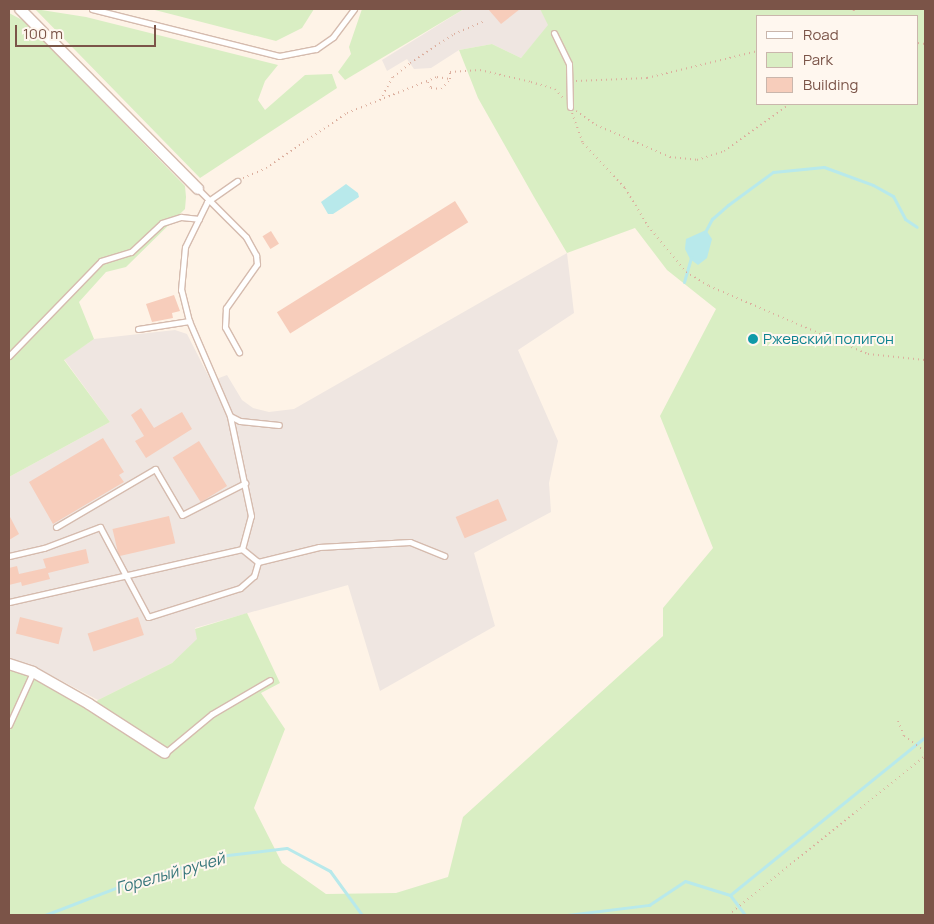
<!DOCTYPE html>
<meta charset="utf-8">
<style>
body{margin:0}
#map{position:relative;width:934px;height:924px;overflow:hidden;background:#fef3e7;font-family:Manrope,sans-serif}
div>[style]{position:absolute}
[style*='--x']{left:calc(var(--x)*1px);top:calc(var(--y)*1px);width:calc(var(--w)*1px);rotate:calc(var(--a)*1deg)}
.industrial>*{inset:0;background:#efe6e1}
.green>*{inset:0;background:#d9eec3}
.water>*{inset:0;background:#b8e9eb}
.stream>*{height:3px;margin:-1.5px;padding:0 1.5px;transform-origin:1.5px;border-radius:1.5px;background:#b8e9eb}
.building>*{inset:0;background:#f7cdbb;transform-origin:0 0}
.path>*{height:2px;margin-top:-1px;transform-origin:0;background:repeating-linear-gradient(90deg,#dcaf9e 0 1px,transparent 0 5px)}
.roads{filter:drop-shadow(1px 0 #d5bbae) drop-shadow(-1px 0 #d5bbae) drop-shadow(0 1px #d5bbae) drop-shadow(0 -1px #d5bbae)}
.lane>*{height:5px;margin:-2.5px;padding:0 2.5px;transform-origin:2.5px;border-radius:2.5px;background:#fff}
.street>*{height:10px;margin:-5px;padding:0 5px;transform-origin:5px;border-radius:5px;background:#fff}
.dots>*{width:14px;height:14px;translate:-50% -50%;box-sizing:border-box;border:2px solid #fff7ef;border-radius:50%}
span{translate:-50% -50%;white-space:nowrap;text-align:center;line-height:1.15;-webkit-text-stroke:4px #fff7ef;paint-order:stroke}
.culture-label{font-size:15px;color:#0d838f}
.left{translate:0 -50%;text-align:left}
.water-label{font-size:16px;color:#37767b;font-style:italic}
.frame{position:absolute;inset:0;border:10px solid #7b5448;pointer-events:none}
.legend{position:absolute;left:756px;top:15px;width:162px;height:90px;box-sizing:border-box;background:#fff7ef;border:1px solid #cab6ac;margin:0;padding:6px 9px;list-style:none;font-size:15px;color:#7b5448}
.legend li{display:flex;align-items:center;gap:10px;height:25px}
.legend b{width:25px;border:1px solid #cab6ac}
.scale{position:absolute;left:15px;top:25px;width:141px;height:22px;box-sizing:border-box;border:2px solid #7b5448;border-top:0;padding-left:6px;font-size:15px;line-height:18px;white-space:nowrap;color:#7b5448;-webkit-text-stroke:4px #fff7ef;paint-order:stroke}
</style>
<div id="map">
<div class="industrial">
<i style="clip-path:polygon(464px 9px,540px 9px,549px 25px,521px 58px,492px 44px,459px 50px,431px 68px,414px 69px,407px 59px,387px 71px,382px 60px)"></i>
<i style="clip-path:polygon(567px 253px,574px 313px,518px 350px,558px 441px,549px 483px,551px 512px,474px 553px,495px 626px,380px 691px,348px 585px,195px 628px,198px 639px,172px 663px,98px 700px,30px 664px,9px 658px,9px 477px,110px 422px,64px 359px,94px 339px,175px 330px,187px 334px,211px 381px,227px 375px,242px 400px,253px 408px,269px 412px,294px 409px)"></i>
</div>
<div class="green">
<i style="clip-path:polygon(35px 9px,86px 17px,278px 65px,265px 81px,258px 100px,265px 110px,305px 75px,332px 74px,337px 88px,200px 178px)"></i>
<i style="clip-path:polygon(151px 9px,314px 9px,302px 28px,276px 41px)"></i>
<i style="clip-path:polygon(362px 9px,464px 9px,345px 80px,338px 72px,351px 54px,349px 47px)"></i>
<i style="clip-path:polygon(evenodd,540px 9px,925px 9px,925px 915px,9px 915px,9px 667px,34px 677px,90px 710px,98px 700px,172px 663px,197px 639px,195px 629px,247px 613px,280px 683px,261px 693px,285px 729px,254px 808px,282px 863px,326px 894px,396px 893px,448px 877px,463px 817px,663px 636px,663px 608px,713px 548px,660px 416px,716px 309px,667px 270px,635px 228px,567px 253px,534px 197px,478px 98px,459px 50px,492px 44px,521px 58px,548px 25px,540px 9px,758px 16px,918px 16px,918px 104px,758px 104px,758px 16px)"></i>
<i style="clip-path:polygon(9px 13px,24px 21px,185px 186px,186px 197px,185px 209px,126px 267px,106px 272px,79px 302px,94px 339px,64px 360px,110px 422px,9px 477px)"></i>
</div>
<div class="water">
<i style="clip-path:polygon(346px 184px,358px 193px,359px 197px,333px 214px,328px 214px,321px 202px)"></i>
<i style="clip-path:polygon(706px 230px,712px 239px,707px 258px,698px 265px,690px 259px,685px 249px,686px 239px)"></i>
</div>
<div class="stream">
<i style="--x:705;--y:232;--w:15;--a:-62"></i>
<i style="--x:712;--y:219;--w:21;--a:-41"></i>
<i style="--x:728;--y:205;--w:56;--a:-36.3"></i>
<i style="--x:773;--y:172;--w:51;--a:-5.6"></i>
<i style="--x:824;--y:167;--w:52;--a:20.2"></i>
<i style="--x:873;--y:185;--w:23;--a:29"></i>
<i style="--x:893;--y:196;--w:26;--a:62"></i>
<i style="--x:905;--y:219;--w:14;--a:34"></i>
<i style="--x:684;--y:282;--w:26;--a:-74"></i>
<i style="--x:730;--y:895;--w:251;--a:-39"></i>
<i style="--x:45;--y:915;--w:87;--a:-20.9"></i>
<i style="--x:126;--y:884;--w:97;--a:-16.8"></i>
<i style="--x:219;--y:856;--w:68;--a:-6.7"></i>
<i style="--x:287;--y:848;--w:49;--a:28.1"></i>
<i style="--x:330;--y:871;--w:54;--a:54"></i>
<i style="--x:567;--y:915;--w:83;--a:-7"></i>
<i style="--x:649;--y:905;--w:43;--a:-33.7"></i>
<i style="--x:685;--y:881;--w:47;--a:17.3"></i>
<i style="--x:730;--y:895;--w:25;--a:53"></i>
</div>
<div class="building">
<i style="clip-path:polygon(488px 9px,520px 9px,501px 24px)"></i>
<i style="left:455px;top:201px;width:25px;height:210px;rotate:58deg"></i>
<i style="left:271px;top:231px;width:15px;height:10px;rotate:58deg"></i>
<i style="clip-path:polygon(174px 295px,180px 311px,172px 313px,173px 318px,152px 322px,146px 304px)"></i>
<i style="clip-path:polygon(141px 408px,154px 428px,182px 412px,192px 429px,146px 458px,135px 441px,144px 436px,131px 415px)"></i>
<i style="clip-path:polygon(103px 438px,124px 472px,119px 475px,124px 482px,53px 524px,29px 482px)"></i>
<i style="left:199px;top:441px;width:53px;height:31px;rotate:58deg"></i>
<i style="left:498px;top:499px;width:23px;height:46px;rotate:67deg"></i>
<i style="clip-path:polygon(9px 515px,19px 534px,9px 540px)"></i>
<i style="left:169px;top:516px;width:28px;height:58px;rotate:77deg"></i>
<i style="clip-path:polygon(86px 549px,89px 563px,48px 573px,50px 579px,22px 586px,21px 582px,9px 585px,9px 568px,17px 566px,19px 574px,46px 568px,43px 559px)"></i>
<i style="left:20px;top:617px;width:44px;height:17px;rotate:14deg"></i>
<i style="left:138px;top:617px;width:19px;height:53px;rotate:72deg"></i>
</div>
<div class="path">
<i style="--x:853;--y:16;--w:7;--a:-82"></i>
<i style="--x:918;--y:43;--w:7;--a:8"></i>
<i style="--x:576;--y:81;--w:71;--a:-2.4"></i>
<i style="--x:647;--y:78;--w:114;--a:-13.7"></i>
<i style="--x:428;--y:82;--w:7;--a:63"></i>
<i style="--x:431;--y:88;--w:10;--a:6"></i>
<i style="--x:441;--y:89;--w:13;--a:-45"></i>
<i style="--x:380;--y:100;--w:26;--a:-61"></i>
<i style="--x:393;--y:77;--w:22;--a:-39"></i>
<i style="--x:410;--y:63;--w:53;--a:-33.4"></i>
<i style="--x:454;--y:34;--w:33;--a:-23"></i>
<i style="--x:576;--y:111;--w:24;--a:35"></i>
<i style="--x:596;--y:125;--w:81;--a:23.4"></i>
<i style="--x:670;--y:157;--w:27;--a:6"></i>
<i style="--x:697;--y:160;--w:28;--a:-18"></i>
<i style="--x:724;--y:151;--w:81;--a:-35.5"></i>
<i style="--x:572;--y:113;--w:32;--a:70"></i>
<i style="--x:583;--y:143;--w:62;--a:47"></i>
<i style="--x:625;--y:188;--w:44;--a:58.8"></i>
<i style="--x:648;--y:226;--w:60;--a:50.4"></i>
<i style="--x:686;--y:272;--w:27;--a:31"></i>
<i style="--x:709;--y:286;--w:173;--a:23.2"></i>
<i style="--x:868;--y:354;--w:57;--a:6"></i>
<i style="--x:243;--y:178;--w:25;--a:-23"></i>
<i style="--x:266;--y:168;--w:98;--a:-34.2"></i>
<i style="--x:347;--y:113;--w:97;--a:-21.8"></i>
<i style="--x:437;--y:77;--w:13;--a:9"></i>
<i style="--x:450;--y:79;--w:7;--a:-90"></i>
<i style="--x:450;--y:72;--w:30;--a:-4"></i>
<i style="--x:480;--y:70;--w:52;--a:13.2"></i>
<i style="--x:531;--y:82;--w:25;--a:16"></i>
<i style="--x:555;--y:89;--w:12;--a:48"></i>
<i style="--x:898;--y:721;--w:16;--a:68"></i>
<i style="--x:904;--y:736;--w:26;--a:37"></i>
<i style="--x:728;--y:915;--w:253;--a:-38.9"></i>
</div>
<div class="roads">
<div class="lane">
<i style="--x:92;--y:9;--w:193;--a:14.1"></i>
<i style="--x:279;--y:56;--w:38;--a:-11"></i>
<i style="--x:316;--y:49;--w:21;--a:-35"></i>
<i style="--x:333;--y:37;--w:35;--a:-53"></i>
<i style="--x:554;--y:33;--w:34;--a:64"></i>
<i style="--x:569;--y:64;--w:43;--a:88.7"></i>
<i style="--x:198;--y:189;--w:68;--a:45"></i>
<i style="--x:246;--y:237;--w:21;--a:61"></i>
<i style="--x:256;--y:255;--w:9;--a:84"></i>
<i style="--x:257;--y:264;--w:54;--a:125.2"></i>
<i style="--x:226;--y:308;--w:19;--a:93"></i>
<i style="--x:225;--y:327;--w:29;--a:61"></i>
<i style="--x:138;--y:329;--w:52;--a:-8.9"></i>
<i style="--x:9;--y:356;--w:132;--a:-45.9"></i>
<i style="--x:101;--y:261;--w:31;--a:-17"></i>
<i style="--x:131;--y:252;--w:42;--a:-43.1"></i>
<i style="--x:162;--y:223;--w:20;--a:-18"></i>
<i style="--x:181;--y:217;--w:18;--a:6"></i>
<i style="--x:230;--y:416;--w:11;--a:27"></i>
<i style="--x:240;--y:421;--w:39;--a:6"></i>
<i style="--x:56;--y:527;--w:115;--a:-30.4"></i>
<i style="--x:155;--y:469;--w:53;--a:59.6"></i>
<i style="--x:182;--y:515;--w:71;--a:-26.9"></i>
<i style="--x:242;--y:549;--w:21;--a:39"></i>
<i style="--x:258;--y:562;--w:63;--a:-13.8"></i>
<i style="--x:319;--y:547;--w:91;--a:-3.1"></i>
<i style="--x:410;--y:542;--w:37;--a:22"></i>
<i style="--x:9;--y:556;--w:36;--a:-13"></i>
<i style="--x:44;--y:548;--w:60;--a:-20.6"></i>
<i style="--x:100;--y:527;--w:102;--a:61.9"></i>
<i style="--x:148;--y:617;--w:96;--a:-17.5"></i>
<i style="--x:240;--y:588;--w:18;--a:-41"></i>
<i style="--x:254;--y:576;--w:15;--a:-74"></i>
<i style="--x:9;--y:602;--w:239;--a:-12.8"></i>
<i style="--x:242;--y:549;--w:34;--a:-75"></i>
<i style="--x:251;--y:516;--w:102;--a:-101.9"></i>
<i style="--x:230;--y:416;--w:103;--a:-113.3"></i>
<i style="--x:189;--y:321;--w:32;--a:-104"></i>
<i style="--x:181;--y:290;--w:43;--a:-84.7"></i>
<i style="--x:185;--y:247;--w:50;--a:-63.9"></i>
<i style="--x:207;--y:202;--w:37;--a:-35"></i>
<i style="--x:9;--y:725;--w:58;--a:-65.6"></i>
<i style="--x:165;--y:753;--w:61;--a:-39.7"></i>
<i style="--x:212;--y:714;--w:67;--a:-30.4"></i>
</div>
<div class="street">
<i style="--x:20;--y:9;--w:253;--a:45.3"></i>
<i style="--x:9;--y:664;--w:25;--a:18"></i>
<i style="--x:33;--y:672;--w:64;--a:29.7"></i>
<i style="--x:89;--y:704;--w:90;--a:32.8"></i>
</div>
</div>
<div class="dots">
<i style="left:753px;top:339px;background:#0f9aa8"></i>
</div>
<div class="culture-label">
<span class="left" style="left:763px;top:339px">Ржевский полигон</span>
</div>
<div class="water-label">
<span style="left:170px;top:873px;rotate:-16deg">Горелый ручей</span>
</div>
<div class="frame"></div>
<ul class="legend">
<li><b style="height:6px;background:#fff"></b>Road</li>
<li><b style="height:14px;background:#d9eec3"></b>Park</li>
<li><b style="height:14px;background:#f7cdbb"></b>Building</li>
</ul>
<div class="scale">100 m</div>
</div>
